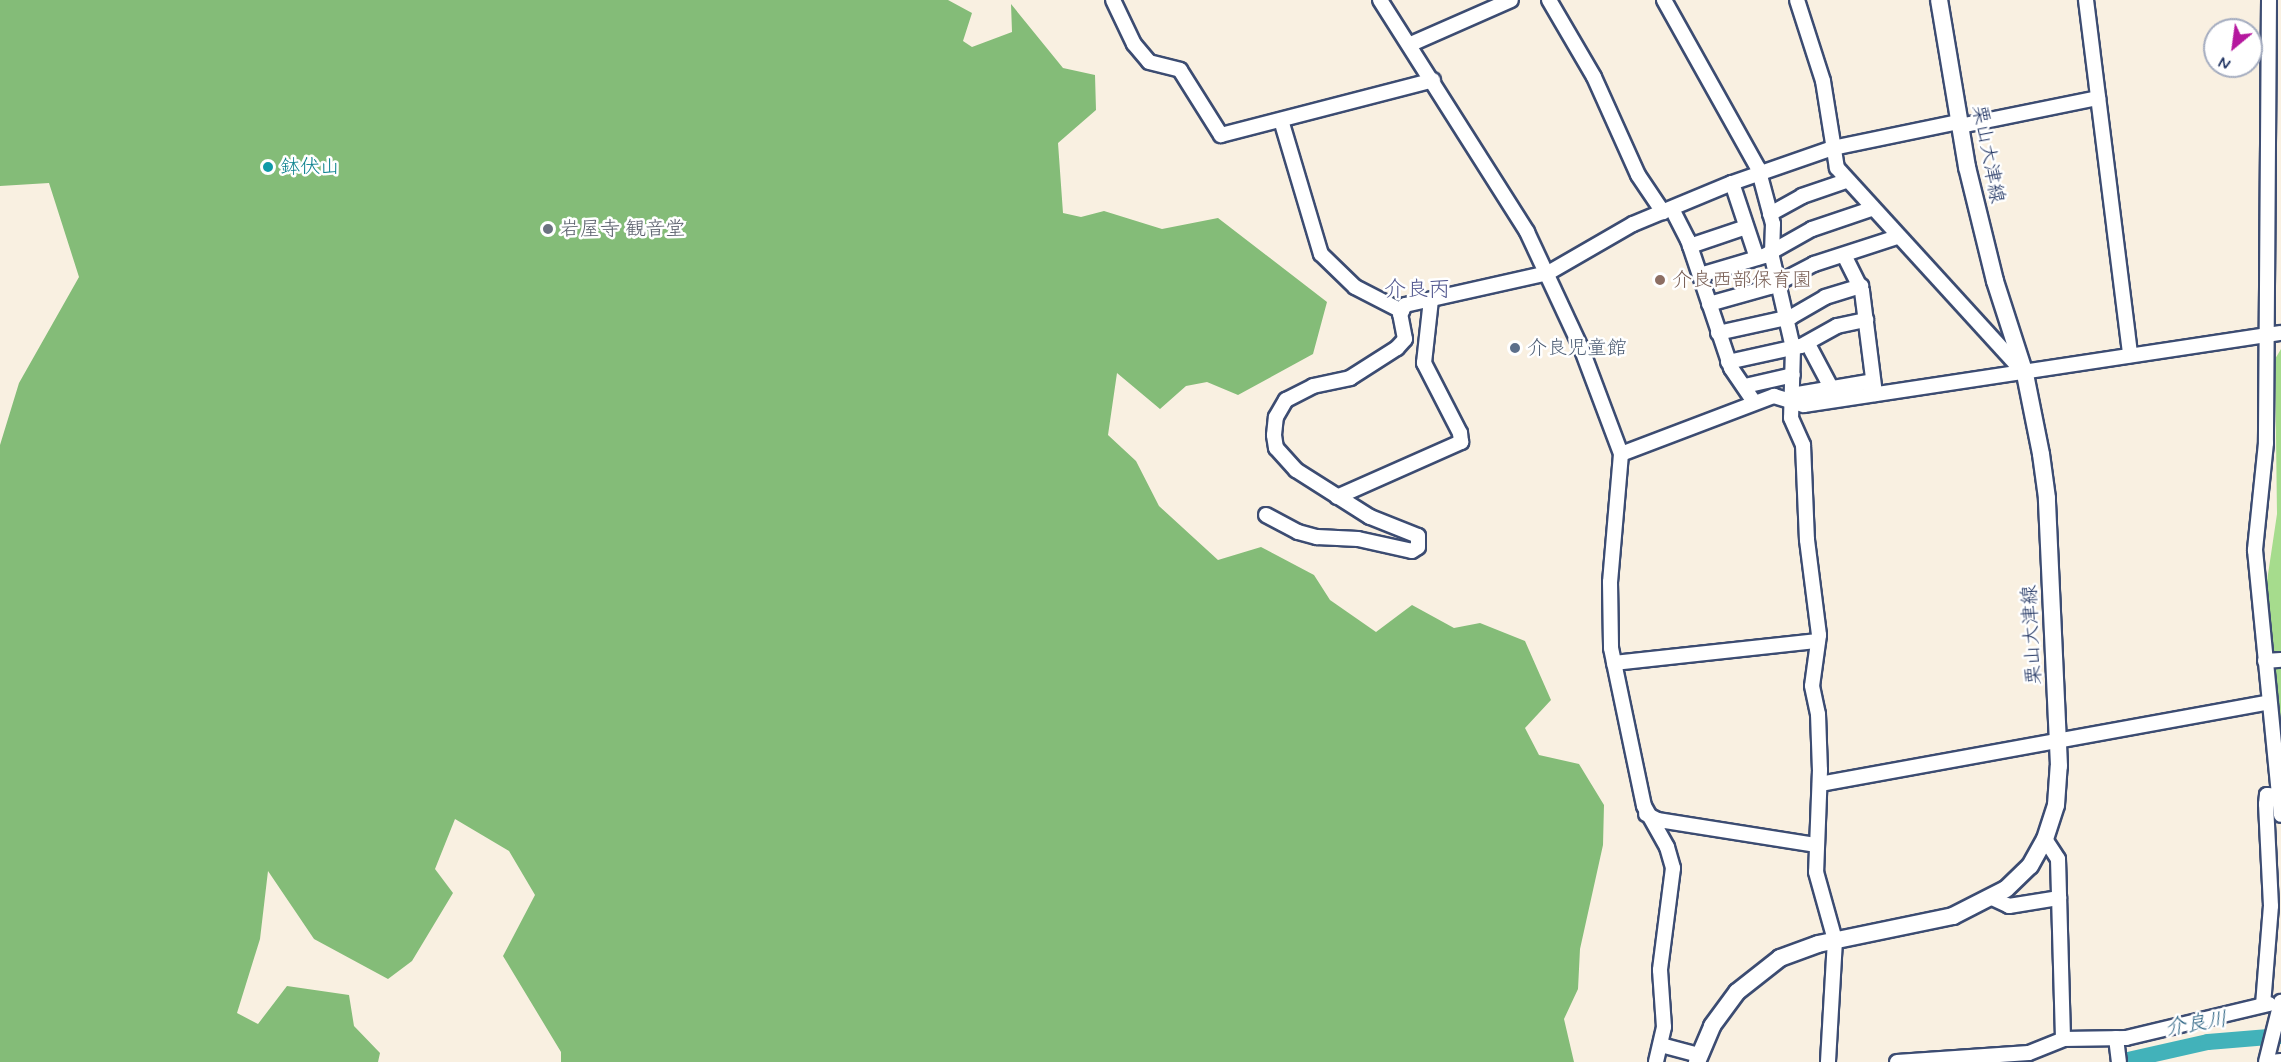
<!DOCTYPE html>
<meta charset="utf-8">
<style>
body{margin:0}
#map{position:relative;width:2281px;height:1062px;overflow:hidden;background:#f9f0e1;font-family:Mynerve,"Klee One",sans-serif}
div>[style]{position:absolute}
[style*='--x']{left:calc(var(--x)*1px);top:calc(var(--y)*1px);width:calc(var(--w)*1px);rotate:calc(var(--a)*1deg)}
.green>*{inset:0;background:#a6dc8d}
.forest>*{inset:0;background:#84bc78}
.river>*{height:16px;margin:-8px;padding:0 8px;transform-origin:8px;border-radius:8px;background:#42b2ba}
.roads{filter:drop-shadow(2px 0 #3c4c72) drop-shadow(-2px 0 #3c4c72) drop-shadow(0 2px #3c4c72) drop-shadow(0 -2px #3c4c72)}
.minor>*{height:14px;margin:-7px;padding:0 7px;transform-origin:7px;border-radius:7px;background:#fff}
.major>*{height:16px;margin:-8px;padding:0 8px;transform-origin:8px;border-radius:8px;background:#fff}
.dots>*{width:16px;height:16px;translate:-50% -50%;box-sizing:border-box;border:3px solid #fff;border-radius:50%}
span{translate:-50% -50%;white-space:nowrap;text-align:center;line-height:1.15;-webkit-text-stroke:5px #fff;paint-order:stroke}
.street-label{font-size:20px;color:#1b2f5e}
.culture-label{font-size:20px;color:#0d838f}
.left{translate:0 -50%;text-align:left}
.worship-label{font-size:20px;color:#5b616d}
.education-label{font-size:20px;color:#785e54}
.service-label{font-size:20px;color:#4e5e75}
.water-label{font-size:21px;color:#2b6383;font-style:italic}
.quarter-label{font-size:22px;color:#535990}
.north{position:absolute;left:2203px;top:18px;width:60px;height:60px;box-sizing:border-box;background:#fff;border:2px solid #a4acbf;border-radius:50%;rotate:209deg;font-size:16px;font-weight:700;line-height:24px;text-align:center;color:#1b2f5e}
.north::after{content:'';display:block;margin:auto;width:21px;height:27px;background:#b5179e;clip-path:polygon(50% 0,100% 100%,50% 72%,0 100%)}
</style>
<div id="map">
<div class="green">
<i style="clip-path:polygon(2281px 349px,2281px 724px,2267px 581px,2277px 514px,2275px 359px)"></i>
</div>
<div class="forest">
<i style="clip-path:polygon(0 0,948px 0,972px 13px,963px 41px,972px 47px,1012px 32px,1011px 4px,1063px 68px,1095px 75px,1096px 110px,1058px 143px,1063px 213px,1081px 217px,1104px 211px,1162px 229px,1218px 218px,1327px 302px,1313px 354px,1238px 395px,1207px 382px,1186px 386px,1160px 409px,1117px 373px,1108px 435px,1136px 461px,1159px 506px,1218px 560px,1261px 547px,1314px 575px,1330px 600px,1376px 632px,1412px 605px,1454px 628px,1480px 623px,1525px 641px,1551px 700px,1525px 728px,1539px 755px,1579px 764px,1604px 805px,1603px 845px,1580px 949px,1578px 989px,1564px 1019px,1574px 1062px,561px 1062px,561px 1052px,503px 956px,535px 895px,509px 851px,455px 819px,435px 869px,453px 893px,412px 961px,388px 979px,314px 939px,268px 871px,260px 939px,237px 1013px,258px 1024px,287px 986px,349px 995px,354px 1026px,380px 1053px,378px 1062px,0 1062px,0 445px,19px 383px,79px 277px,49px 183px,0 186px)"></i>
</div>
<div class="river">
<i style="--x:2119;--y:1062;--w:91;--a:-12.7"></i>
<i style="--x:2208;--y:1042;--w:73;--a:-4.7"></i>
</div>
<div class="roads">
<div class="minor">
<i style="--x:1113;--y:0;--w:49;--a:64.5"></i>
<i style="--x:1134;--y:44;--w:23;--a:50"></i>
<i style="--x:1149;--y:62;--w:32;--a:14"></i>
<i style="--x:1180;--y:70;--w:77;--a:57.8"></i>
<i style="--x:1221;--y:135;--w:219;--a:-14.5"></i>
<i style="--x:1380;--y:0;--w:275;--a:57.6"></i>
<i style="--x:1527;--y:232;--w:130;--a:65"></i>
<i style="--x:1582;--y:350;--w:111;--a:69.4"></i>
<i style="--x:1621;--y:454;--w:128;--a:94.9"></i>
<i style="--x:1610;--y:582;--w:66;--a:89.1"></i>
<i style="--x:1611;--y:648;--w:161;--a:78.2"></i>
<i style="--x:1644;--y:806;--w:47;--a:60.7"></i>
<i style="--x:1667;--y:847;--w:22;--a:74"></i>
<i style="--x:1673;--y:868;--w:103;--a:97.3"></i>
<i style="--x:1660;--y:970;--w:57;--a:86"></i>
<i style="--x:1664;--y:1027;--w:36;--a:103"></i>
<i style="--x:1549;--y:0;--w:89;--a:59.7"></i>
<i style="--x:1594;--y:77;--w:107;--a:65.8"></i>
<i style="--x:1638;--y:175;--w:45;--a:56"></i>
<i style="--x:1664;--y:0;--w:193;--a:60.8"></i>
<i style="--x:1758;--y:168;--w:58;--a:75"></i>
<i style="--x:1773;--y:224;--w:33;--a:92"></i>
<i style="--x:1772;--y:257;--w:93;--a:77"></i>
<i style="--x:1793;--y:348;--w:70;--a:91.6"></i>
<i style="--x:1791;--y:418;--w:30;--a:66"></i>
<i style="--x:1803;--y:445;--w:95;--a:87.6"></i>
<i style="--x:1807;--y:540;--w:96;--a:82.8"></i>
<i style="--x:1819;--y:635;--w:51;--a:97.8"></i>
<i style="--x:1812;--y:686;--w:29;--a:78"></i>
<i style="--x:1818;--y:714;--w:56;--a:88"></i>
<i style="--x:1820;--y:770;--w:102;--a:92.2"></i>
<i style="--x:1816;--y:872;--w:71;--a:74.4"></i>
<i style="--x:1835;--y:940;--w:122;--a:93.3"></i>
<i style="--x:1797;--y:0;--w:85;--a:72.2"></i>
<i style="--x:1823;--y:81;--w:88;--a:80.9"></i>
<i style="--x:1837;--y:168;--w:277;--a:47.6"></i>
<i style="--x:2086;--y:0;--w:358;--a:82.9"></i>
<i style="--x:2269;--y:0;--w:443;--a:90.4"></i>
<i style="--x:2266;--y:443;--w:108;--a:95.9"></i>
<i style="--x:2255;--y:550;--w:266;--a:84.4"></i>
<i style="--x:1411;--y:44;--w:109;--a:-23.7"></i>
<i style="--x:1281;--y:120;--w:140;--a:73.4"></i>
<i style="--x:1321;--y:254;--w:47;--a:44.1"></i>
<i style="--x:1355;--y:287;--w:53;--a:27.1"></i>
<i style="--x:1960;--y:126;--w:141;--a:-11.5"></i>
<i style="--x:1732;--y:183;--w:79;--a:71.6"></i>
<i style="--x:1672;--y:209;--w:35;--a:63"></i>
<i style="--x:1688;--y:240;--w:135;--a:71.4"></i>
<i style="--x:1731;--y:368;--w:41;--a:55.9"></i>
<i style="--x:1770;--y:214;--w:37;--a:-29"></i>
<i style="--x:1802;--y:196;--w:46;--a:-18.8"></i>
<i style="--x:1690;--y:246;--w:59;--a:-18.7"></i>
<i style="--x:1844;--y:255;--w:40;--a:63.4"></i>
<i style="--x:1862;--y:291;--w:104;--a:82.8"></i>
<i style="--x:1700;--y:275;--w:67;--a:-16.5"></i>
<i style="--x:1764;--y:256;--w:55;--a:-29.4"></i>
<i style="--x:1812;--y:229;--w:62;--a:-18.7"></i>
<i style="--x:1709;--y:304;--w:63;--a:-15.6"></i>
<i style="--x:1770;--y:287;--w:50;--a:-27.6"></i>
<i style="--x:1814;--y:264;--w:87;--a:-18"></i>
<i style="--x:1718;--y:333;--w:75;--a:-12.4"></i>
<i style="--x:1791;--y:317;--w:39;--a:-30"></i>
<i style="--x:1825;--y:297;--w:38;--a:-17"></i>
<i style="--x:1808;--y:344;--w:58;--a:62.1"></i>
<i style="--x:1728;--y:362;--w:75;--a:-12.4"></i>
<i style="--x:1801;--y:346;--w:41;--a:-29.1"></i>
<i style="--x:1837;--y:326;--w:30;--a:-12"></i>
<i style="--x:1745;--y:386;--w:49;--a:-12.9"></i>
<i style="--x:1792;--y:395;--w:82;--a:-9.8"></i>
<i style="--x:1621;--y:454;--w:164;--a:-20.8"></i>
<i style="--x:1774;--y:396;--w:31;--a:17"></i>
<i style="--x:1804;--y:405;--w:482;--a:-8.6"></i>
<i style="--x:1337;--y:497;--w:136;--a:-23.9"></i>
<i style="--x:1461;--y:442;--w:9;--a:-96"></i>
<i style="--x:1460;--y:433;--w:79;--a:-117.2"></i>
<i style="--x:1424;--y:363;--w:63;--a:-83.7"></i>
<i style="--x:1266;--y:515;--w:36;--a:28"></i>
<i style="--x:1298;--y:532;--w:20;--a:15"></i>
<i style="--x:1317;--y:537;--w:41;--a:2.8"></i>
<i style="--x:1358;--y:539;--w:55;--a:12.5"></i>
<i style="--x:1412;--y:551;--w:7;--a:-34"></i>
<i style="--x:1418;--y:547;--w:11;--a:-90"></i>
<i style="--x:1418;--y:536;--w:52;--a:-158.4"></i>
<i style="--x:1370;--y:517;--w:88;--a:-147.6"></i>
<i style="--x:1296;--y:470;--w:30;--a:-132"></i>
<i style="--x:1276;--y:448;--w:13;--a:-99"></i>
<i style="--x:1274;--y:435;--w:18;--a:-84"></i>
<i style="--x:1276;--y:417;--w:20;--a:-60"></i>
<i style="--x:1286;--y:400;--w:30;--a:-27"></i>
<i style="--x:1313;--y:386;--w:38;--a:-12"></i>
<i style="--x:1350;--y:378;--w:56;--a:-32.6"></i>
<i style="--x:1397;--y:348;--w:12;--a:-48"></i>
<i style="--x:1405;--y:339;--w:25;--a:-101"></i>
<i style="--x:1400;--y:314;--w:10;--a:-61"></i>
<i style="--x:1405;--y:305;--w:147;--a:-12.6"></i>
<i style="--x:1548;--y:273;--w:98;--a:-30"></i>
<i style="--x:1633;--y:224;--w:107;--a:-22.5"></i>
<i style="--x:1732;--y:183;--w:107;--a:-19.1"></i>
<i style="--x:1833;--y:148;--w:129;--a:-11.7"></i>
<i style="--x:2265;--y:661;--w:16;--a:-4"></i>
<i style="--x:1614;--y:663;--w:205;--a:-6.2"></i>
<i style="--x:1820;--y:784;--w:456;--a:-10.3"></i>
<i style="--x:1646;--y:814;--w:13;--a:27"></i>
<i style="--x:1658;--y:820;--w:160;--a:9"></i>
<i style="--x:2045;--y:839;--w:24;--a:57"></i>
<i style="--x:2058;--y:859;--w:180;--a:88.4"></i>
<i style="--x:1992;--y:898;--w:19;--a:25"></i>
<i style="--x:2009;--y:906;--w:51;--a:-9.1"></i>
<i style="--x:2263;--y:1005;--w:99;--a:-85.4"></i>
<i style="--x:2271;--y:906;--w:102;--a:-92.8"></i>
<i style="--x:2266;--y:804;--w:9;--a:-84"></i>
<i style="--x:2267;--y:795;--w:12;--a:5"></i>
<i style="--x:2116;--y:1038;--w:24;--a:83"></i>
<i style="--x:1661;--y:1045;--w:39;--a:15"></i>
<i style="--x:1897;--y:1062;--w:132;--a:-3.9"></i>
<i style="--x:2029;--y:1053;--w:37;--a:-22"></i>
<i style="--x:2063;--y:1039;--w:63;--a:-0.9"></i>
<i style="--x:2126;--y:1038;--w:147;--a:-13.4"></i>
<i style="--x:2266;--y:1062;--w:62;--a:-76"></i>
<i style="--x:2271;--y:1062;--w:10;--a:-6"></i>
</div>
<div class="major">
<i style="--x:1697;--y:1062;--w:39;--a:-67"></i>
<i style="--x:1712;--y:1026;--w:42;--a:-53.7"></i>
<i style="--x:1737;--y:992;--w:55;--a:-38.3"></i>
<i style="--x:1780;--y:958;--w:40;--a:-20.2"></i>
<i style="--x:1818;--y:944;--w:138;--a:-11.7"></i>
<i style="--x:1953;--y:916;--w:59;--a:-27"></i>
<i style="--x:2006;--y:889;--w:33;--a:-44"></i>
<i style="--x:2030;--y:866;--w:31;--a:-61"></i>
<i style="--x:2045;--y:839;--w:36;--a:-72"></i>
<i style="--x:2056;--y:805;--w:39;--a:-86"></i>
<i style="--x:2059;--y:766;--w:268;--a:-92.6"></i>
<i style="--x:2047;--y:498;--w:44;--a:-97.8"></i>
<i style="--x:2041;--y:454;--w:82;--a:-101.3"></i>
<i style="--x:2025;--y:374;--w:98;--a:-107.9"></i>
<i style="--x:1995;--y:281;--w:117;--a:-103.8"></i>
<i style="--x:1967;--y:167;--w:169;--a:-99.5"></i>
</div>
</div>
<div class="dots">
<i style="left:268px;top:167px;background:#0f9aa8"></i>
<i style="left:548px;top:229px;background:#6b7280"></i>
<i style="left:1660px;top:280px;background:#8d6e63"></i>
<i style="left:1515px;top:348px;background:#5c6f8a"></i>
</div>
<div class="street-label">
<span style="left:1988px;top:154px;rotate:79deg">栗山大津線</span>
<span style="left:2032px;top:635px;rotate:-93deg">栗山大津線</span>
</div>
<div class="culture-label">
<span class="left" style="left:280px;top:167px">鉢伏山</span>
</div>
<div class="worship-label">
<span class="left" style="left:560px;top:229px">岩屋寺 観音堂</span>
</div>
<div class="education-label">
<span class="left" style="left:1672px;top:280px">介良西部保育園</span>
</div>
<div class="service-label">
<span class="left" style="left:1527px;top:348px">介良児童館</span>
</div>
<div class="water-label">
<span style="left:2196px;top:1024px;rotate:-9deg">介良川</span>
</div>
<div class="quarter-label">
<span style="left:1417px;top:291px">介良丙</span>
</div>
<div class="north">N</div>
</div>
